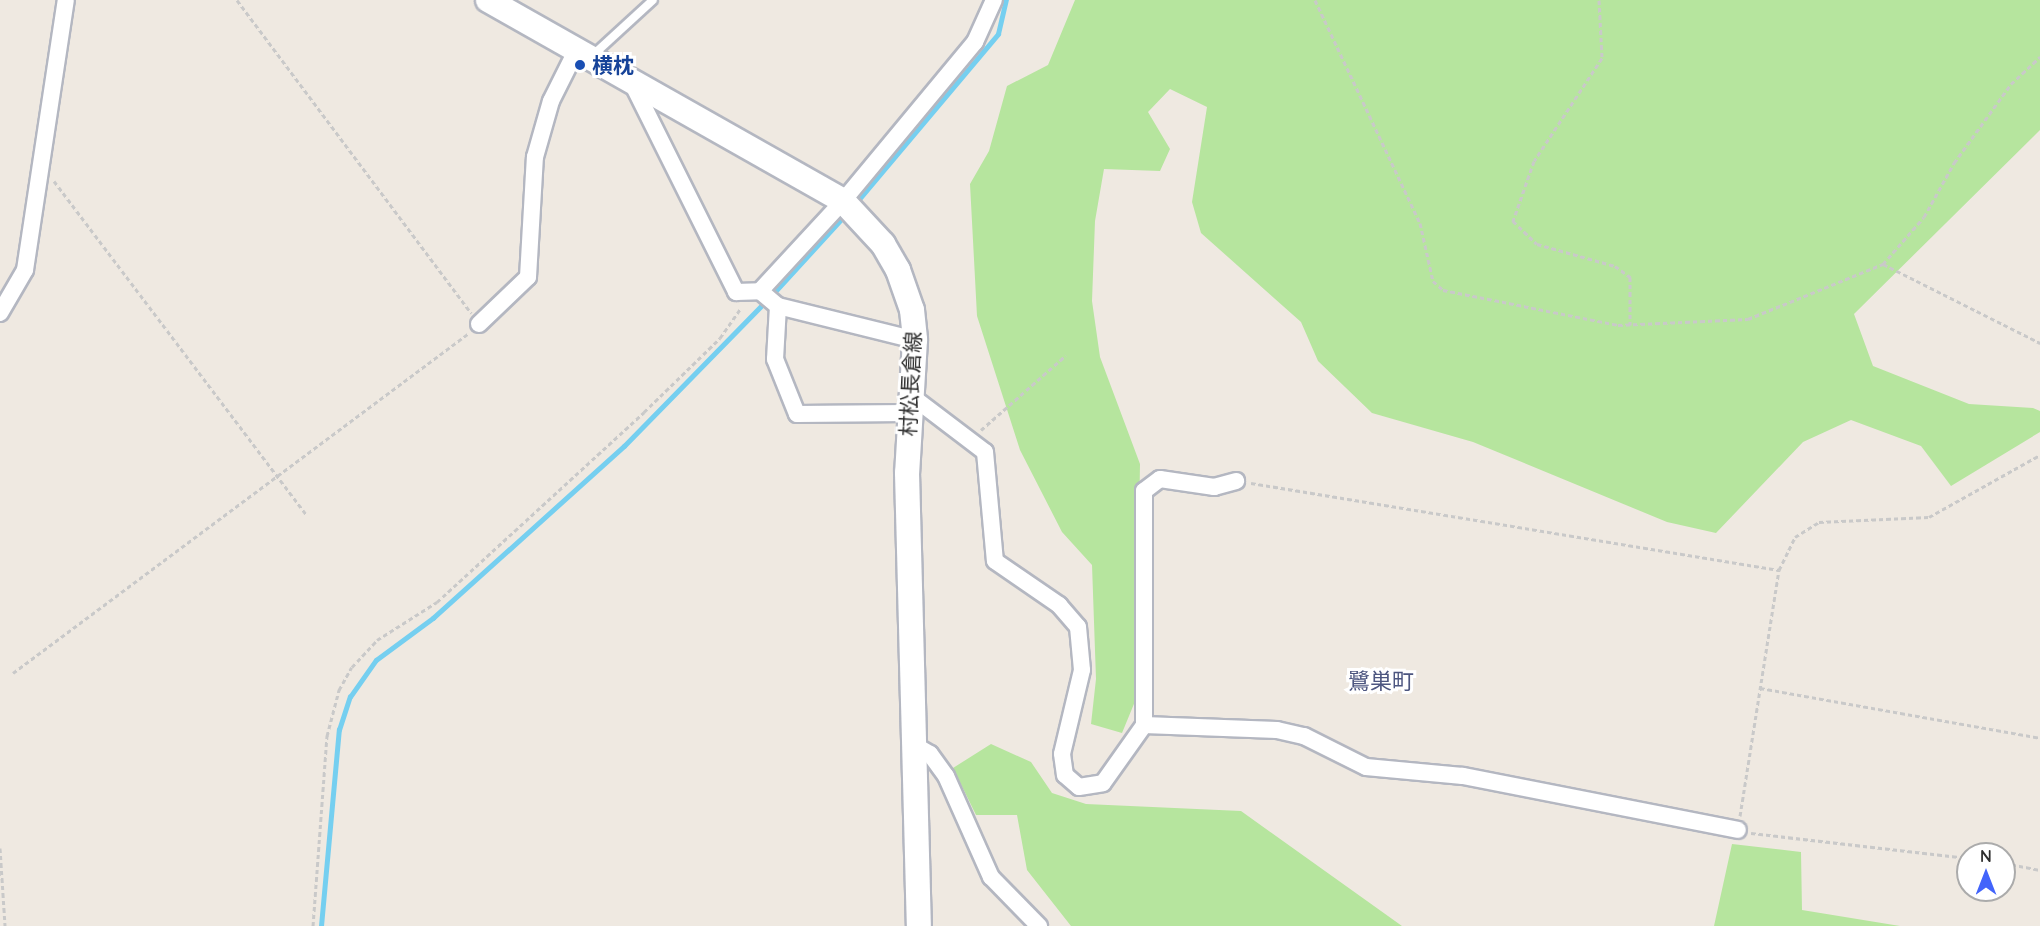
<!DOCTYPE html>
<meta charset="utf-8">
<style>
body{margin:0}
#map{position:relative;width:2040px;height:926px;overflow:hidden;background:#efe9e1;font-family:Quicksand,"Noto Sans JP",sans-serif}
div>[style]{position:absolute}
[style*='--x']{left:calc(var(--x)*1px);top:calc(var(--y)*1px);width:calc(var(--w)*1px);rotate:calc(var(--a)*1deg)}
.green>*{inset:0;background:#b6e59e}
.stream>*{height:4.5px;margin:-2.25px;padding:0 2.25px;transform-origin:2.25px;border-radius:2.25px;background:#75cff0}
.path>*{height:3px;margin-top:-1.5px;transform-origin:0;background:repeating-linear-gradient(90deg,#c9c9c9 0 4.5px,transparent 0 7.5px)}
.roads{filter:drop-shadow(2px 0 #b4b7c1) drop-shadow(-2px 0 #b4b7c1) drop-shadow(0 2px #b4b7c1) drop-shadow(0 -2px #b4b7c1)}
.lane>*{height:8px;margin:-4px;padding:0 4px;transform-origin:4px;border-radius:4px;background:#fff}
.street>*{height:16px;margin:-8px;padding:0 8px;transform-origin:8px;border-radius:8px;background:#fff}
.secondary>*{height:24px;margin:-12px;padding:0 12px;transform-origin:12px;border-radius:12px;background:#fff}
.dots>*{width:16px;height:16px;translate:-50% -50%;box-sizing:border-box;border:3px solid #fff;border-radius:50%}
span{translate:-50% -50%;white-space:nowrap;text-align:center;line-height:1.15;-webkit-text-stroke:6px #fff;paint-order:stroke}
.transit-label{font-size:21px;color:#164399;font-weight:700}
.left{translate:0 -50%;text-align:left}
.street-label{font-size:21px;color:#2e2e2e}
.neighbourhood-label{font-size:22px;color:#4d5680}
.north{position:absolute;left:1956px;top:842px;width:60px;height:60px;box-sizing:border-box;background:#fff;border:2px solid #ababab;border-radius:50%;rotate:0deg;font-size:16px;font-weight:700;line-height:24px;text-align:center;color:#2e2e2e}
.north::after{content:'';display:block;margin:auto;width:21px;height:27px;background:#4264fb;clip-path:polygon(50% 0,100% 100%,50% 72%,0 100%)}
</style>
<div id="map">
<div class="green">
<i style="clip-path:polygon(1075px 0,2040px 0,2040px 130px,1854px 314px,1873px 366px,1969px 404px,2033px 408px,2040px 411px,2040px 432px,1951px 486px,1921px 446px,1851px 420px,1803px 442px,1716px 533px,1667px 522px,1473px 442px,1372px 413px,1318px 361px,1301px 322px,1201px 233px,1192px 202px,1207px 107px,1170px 89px,1148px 112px,1170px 149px,1160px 171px,1104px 169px,1095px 221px,1092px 301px,1100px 357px,1140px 464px,1136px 699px,1122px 733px,1091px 724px,1096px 679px,1092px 565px,1062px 532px,1020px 450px,977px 316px,970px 184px,989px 151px,1007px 86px,1048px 65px)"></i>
<i style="clip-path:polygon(991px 744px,1031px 762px,1052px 793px,1086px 804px,1241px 811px,1402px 926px,1071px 926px,1027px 870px,1017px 815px,976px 815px,953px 768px)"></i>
<i style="clip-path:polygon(1732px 844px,1801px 852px,1802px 910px,1900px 926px,1714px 926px)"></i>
</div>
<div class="stream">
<i style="--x:855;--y:204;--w:222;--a:-49.9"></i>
<i style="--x:998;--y:34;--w:35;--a:-77"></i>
<i style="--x:772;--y:295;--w:108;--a:-47.6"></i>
<i style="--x:321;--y:926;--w:197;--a:-84.8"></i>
<i style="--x:339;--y:730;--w:35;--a:-72"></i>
<i style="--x:350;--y:697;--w:45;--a:-54.9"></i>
<i style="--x:376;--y:660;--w:71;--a:-36.4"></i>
<i style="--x:433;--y:618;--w:257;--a:-42"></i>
<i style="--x:624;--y:446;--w:203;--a:-45.6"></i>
</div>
<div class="path">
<i style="--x:237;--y:0;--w:391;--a:53.2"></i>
<i style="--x:1315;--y:0;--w:246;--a:64.8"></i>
<i style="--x:1420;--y:223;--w:59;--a:77.4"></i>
<i style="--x:1433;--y:281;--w:13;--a:42"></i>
<i style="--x:1443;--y:290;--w:178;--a:11.3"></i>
<i style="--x:1618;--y:325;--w:130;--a:-2.6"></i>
<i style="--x:1748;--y:319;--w:146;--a:-22.2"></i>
<i style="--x:1883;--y:264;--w:62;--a:-48.9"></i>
<i style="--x:1924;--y:217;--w:62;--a:-60.9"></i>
<i style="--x:1954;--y:163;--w:97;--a:-54.2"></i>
<i style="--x:2011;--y:84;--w:40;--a:-43"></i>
<i style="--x:1599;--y:0;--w:58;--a:87"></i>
<i style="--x:1602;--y:58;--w:123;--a:123.4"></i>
<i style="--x:1534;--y:161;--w:64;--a:109.3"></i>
<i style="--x:1513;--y:221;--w:33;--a:44"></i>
<i style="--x:1537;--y:244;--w:81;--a:15.8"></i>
<i style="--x:1615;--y:266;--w:19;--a:36"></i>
<i style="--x:1630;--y:277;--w:48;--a:90"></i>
<i style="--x:54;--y:181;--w:418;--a:52.9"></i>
<i style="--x:1883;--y:264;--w:176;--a:26.7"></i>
<i style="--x:981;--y:430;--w:113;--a:-41.4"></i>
<i style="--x:1251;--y:483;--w:535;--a:9.36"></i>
<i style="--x:13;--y:673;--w:569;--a:-36.71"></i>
<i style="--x:1760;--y:688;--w:284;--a:10.1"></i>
<i style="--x:1740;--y:816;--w:249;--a:-81"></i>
<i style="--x:1779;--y:570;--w:37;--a:-64"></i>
<i style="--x:1795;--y:537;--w:28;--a:-32"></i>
<i style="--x:1819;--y:522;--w:110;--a:-2.6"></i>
<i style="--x:1929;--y:517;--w:127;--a:-29.2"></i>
<i style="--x:1751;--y:833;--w:218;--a:6.6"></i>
<i style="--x:0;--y:848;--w:78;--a:86.3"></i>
<i style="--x:2004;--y:863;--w:37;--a:11"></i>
<i style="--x:313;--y:926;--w:191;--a:-85.8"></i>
<i style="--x:327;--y:736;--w:48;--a:-75.4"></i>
<i style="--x:339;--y:690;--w:26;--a:-61"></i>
<i style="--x:352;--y:667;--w:37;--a:-47"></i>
<i style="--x:377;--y:640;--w:71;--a:-32.3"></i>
<i style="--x:437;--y:602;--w:281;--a:-42.5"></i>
<i style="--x:644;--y:412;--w:106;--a:-44.2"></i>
<i style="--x:720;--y:338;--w:37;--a:-55"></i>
</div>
<div class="roads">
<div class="lane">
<i style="--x:593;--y:55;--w:81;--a:-42.5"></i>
</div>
<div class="street">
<i style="--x:631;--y:81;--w:236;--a:63.5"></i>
<i style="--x:736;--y:292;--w:24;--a:-2"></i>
<i style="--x:760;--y:291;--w:122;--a:-47.3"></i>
<i style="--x:843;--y:201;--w:207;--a:-50.3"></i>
<i style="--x:975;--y:42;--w:46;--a:-65.7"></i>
<i style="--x:760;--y:291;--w:23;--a:40"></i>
<i style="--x:778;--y:306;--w:141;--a:13.9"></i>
<i style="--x:778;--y:306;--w:53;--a:93.2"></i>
<i style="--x:775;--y:359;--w:59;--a:68.2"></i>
<i style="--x:797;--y:414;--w:111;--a:-0.5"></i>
<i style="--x:0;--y:313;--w:50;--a:-59.8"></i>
<i style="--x:25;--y:270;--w:273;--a:-81.4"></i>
<i style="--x:479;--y:324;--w:68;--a:-43.8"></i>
<i style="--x:528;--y:277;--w:120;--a:-86.7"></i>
<i style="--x:535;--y:157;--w:58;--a:-74.1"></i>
<i style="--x:551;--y:101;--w:58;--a:-63.4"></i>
<i style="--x:910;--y:395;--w:94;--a:37.2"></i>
<i style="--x:985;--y:452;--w:109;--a:84.8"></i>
<i style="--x:995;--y:561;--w:78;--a:34.5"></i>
<i style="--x:1059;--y:605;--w:29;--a:49"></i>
<i style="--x:1078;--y:627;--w:43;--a:84.7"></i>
<i style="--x:1082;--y:670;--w:86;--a:103.4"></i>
<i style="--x:1062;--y:754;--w:21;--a:82"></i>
<i style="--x:1065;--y:775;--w:18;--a:41"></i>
<i style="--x:1079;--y:787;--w:24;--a:-9"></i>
<i style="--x:1103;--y:783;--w:71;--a:-54.7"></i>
<i style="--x:1144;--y:725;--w:234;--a:-90"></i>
<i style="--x:1144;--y:491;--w:20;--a:-37"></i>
<i style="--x:1160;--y:479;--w:55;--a:8.4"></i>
<i style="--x:1214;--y:487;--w:23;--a:-15"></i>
<i style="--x:1144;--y:725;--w:133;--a:2.2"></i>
<i style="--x:1277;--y:730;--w:28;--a:13"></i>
<i style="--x:1304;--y:736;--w:69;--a:26.6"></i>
<i style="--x:1366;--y:767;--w:97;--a:5.3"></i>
<i style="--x:1463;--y:776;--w:280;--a:11.1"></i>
<i style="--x:916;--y:746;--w:16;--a:30"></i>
<i style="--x:930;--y:754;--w:27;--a:54"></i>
<i style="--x:946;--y:776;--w:111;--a:66"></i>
<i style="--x:991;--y:877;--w:69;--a:45.6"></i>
</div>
<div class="secondary">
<i style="--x:488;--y:0;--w:408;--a:29.5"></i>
<i style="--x:843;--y:201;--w:59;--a:47.1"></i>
<i style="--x:883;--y:244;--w:30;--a:60"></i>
<i style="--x:898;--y:270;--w:42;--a:70.7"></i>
<i style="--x:912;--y:310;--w:30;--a:84"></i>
<i style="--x:915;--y:340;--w:133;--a:93.4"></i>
<i style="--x:907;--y:473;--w:453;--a:88.5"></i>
</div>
</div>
<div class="dots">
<i style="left:580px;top:65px;background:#1a4fb4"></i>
</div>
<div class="transit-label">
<span class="left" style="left:592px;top:65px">横枕</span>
</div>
<div class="street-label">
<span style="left:910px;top:384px;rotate:-87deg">村松長倉線</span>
</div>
<div class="neighbourhood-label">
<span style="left:1381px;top:682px">鷺巣町</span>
</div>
<div class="north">N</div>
</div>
